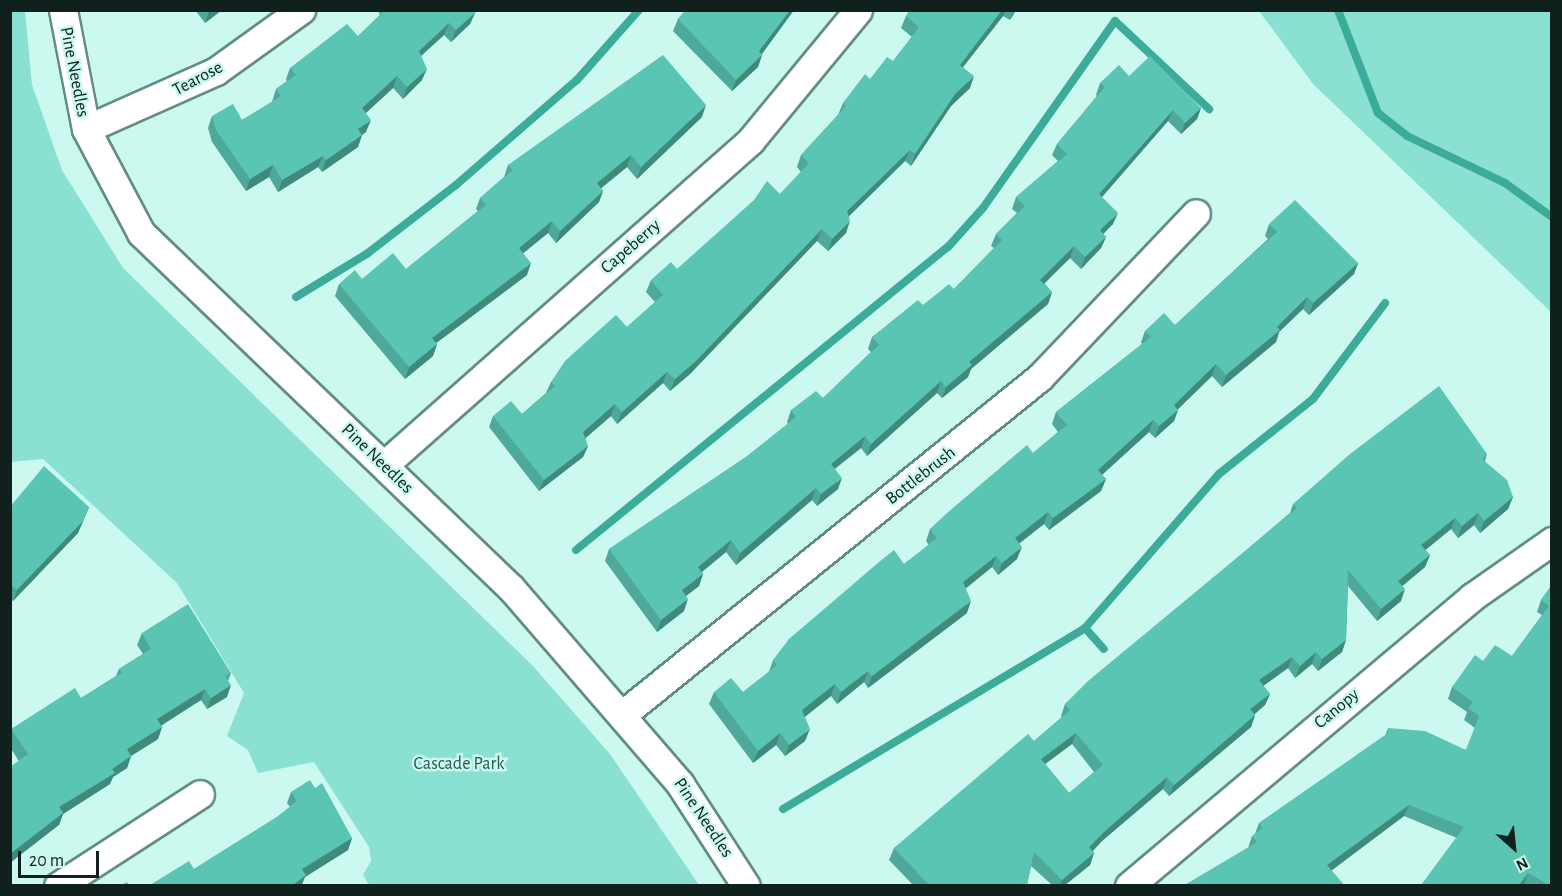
<!DOCTYPE html>
<style>
body{margin:0}
#map{position:relative;width:1562px;height:896px;overflow:hidden;background:#cbf9ef;font-family:"Alegreya Sans",sans-serif}
div>[style]{position:absolute}
[style*='--x']{left:calc(var(--x)*1px);top:calc(var(--y)*1px);width:calc(var(--w)*1px);rotate:calc(var(--a)*1deg)}
.green>*{inset:0;background:#8be1d1}
.stream>*{height:8px;margin:-4px;padding:0 4px;transform-origin:4px;border-radius:4px;background:#3dab99}
.roads{filter:drop-shadow(2px 0 #628d84) drop-shadow(-2px 0 #628d84) drop-shadow(0 2px #628d84) drop-shadow(0 -2px #628d84)}
.street>*{height:27px;margin:-13.5px;padding:0 13.5px;transform-origin:13.5px;border-radius:13.5px;background:#fff}
.wall>*{inset:0;background:#4ea99a}
.shaded-wall>*{inset:0;background:#408a7d}
.building>*{inset:0;background:#5bc5b3}
span{translate:-50% -50%;white-space:nowrap;text-align:center;line-height:1.15;-webkit-text-stroke:5px #cbf9ef;paint-order:stroke}
.street-label{font-size:18px;color:#0f201d}
.park-label{font-size:18px;color:#2a5850}
.frame{position:absolute;inset:0;border:12px solid #0f201d;pointer-events:none}
.north{position:absolute;left:1484px;top:818px;width:60px;height:60px;-webkit-text-stroke:4px #cbf9ef;paint-order:stroke;rotate:153deg;font-size:16px;font-weight:700;line-height:24px;text-align:center;color:#0f201d}
.north::after{content:'';display:block;margin:auto;width:21px;height:27px;background:#0f201d;clip-path:polygon(50% 0,100% 100%,50% 72%,0 100%)}
.scale{position:absolute;left:18px;top:851px;width:81px;height:27px;box-sizing:border-box;border:3px solid #0f201d;border-top:0;padding-left:8px;font-size:18px;line-height:21px;white-space:nowrap;color:#0f201d;-webkit-text-stroke:4px #cbf9ef;paint-order:stroke}
</style>
<div id="map">
<div class="green">
<i style="clip-path:polygon(10px 11px,25px 11px,32px 85px,62px 170px,123px 268px,533px 666px,610px 754px,699px 885px,369px 885px,363px 875px,371px 861px,369px 847px,314px 762px,258px 773px,248px 750px,227px 736px,244px 693px,177px 583px,43px 459px,11px 462px)"></i>
<i style="clip-path:polygon(1259px 11px,1551px 11px,1551px 312px,1313px 84px)"></i>
</div>
<div class="stream">
<i style="--x:1338;--y:10;--w:110;--a:68.8"></i>
<i style="--x:1378;--y:113;--w:37;--a:38"></i>
<i style="--x:1407;--y:136;--w:109;--a:25.6"></i>
<i style="--x:1505;--y:183;--w:58;--a:35.9"></i>
<i style="--x:296;--y:297;--w:84;--a:-31.4"></i>
<i style="--x:368;--y:253;--w:111;--a:-37.7"></i>
<i style="--x:456;--y:185;--w:160;--a:-41"></i>
<i style="--x:577;--y:80;--w:94;--a:-48.5"></i>
<i style="--x:576;--y:550;--w:480;--a:-39.2"></i>
<i style="--x:948;--y:247;--w:52;--a:-48.1"></i>
<i style="--x:983;--y:208;--w:229;--a:-54.8"></i>
<i style="--x:1115;--y:21;--w:129;--a:43.1"></i>
<i style="--x:1085;--y:628;--w:28;--a:48"></i>
<i style="--x:783;--y:809;--w:352;--a:-30.9"></i>
<i style="--x:1085;--y:628;--w:204;--a:-49"></i>
<i style="--x:1219;--y:474;--w:120;--a:-38.6"></i>
<i style="--x:1313;--y:399;--w:120;--a:-53.1"></i>
</div>
<div class="roads">
<div class="street">
<i style="--x:63;--y:10;--w:121;--a:79.1"></i>
<i style="--x:86;--y:129;--w:118;--a:62.1"></i>
<i style="--x:141;--y:233;--w:513;--a:43.81"></i>
<i style="--x:511;--y:588;--w:259;--a:49.2"></i>
<i style="--x:680;--y:784;--w:121;--a:57.1"></i>
<i style="--x:86;--y:129;--w:142;--a:-24"></i>
<i style="--x:216;--y:71;--w:105;--a:-35.7"></i>
<i style="--x:384;--y:465;--w:490;--a:-41.5"></i>
<i style="--x:751;--y:140;--w:168;--a:-50.5"></i>
<i style="--x:623;--y:714;--w:536;--a:-38.94"></i>
<i style="--x:1040;--y:377;--w:226;--a:-46.4"></i>
<i style="--x:58;--y:886;--w:169;--a:-32.9"></i>
<i style="--x:1129;--y:886;--w:449;--a:-40.1"></i>
<i style="--x:1472;--y:597;--w:98;--a:-35"></i>
</div>
</div>
<div class="wall">
<i style="clip-path:polygon(195px 10px,222px 10px,205px 23px)"></i>
<i style="clip-path:polygon(379px 10px,477px 10px,475px 13px,470px 24px,451px 42px,444px 35px,421px 56px,422px 80px,403px 99px,393px 88px,366px 113px,366px 132px,362px 135px,358px 147px,322px 172px,318px 167px,278px 192px,269px 177px,246px 191px,212px 142px,208px 128px,212px 116px,242px 120px,272px 102px,276px 89px,287px 81px,286px 79px,290px 68px,358px 36px,380px 15px,379px 13px)"></i>
<i style="clip-path:polygon(686px 10px,794px 10px,762px 54px,762px 55px,758px 67px,732px 91px,673px 31px,678px 19px)"></i>
<i style="clip-path:polygon(910px 10px,1016px 10px,1010px 20px,1003px 16px,963px 67px,970px 88px,951px 106px,911px 166px,905px 161px,848px 217px,846px 233px,828px 251px,817px 241px,690px 374px,670px 391px,663px 383px,617px 424px,611px 416px,585px 438px,588px 446px,583px 457px,539px 491px,489px 427px,493px 416px,522px 414px,546px 393px,551px 382px,627px 327px,655px 302px,646px 292px,651px 280px,677px 269px,780px 194px,801px 172px,797px 167px,801px 155px,838px 115px,843px 103px,893px 61px,912px 37px,901px 28px,906px 16px)"></i>
<i style="clip-path:polygon(1129px 76px,1201px 108px,1197px 119px,1181px 134px,1168px 121px,1102px 197px,1113px 224px,1103px 234px,1106px 237px,1101px 248px,1081px 269px,1070px 258px,1044px 283px,1052px 292px,1048px 304px,971px 369px,968px 377px,942px 398px,937px 393px,867px 456px,861px 448px,835px 469px,838px 489px,817px 506px,812px 500px,736px 565px,726px 552px,702px 572px,703px 574px,699px 586px,686px 596px,684px 611px,657px 632px,605px 561px,609px 549px,746px 457px,788px 424px,787px 422px,791px 410px,823px 398px,871px 352px,868px 349px,872px 337px,923px 305px,954px 289px,994px 248px,991px 246px,996px 234px,1017px 213px,1012px 209px,1016px 197px,1058px 161px,1052px 155px,1057px 144px,1097px 96px,1096px 95px,1100px 83px)"></i>
<i style="clip-path:polygon(702px 117px,637px 179px,627px 167px,601px 188px,603px 191px,599px 202px,556px 243px,548px 233px,523px 253px,527px 275px,436px 343px,437px 344px,433px 356px,405px 379px,335px 296px,339px 284px,406px 269px,478px 211px,476px 209px,480px 198px,504px 177px,508px 165px)"></i>
<i style="clip-path:polygon(1269px 224px,1358px 263px,1354px 274px,1309px 315px,1303px 309px,1279px 332px,1276px 342px,1222px 387px,1212px 376px,1178px 409px,1174px 421px,1155px 438px,1149px 432px,1102px 475px,1106px 479px,1101px 491px,1049px 530px,1044px 524px,1019px 544px,1017px 559px,998px 575px,992px 567px,966px 588px,967px 613px,868px 688px,864px 682px,837px 704px,831px 696px,805px 717px,805px 741px,785px 756px,776px 745px,753px 763px,709px 704px,714px 692px,743px 692px,769px 672px,773px 660px,904px 564px,929px 545px,926px 541px,930px 529px,1033px 453px,1058px 432px,1052px 424px,1056px 412px,1142px 344px,1141px 342px,1145px 331px,1175px 325px,1268px 239px,1265px 236px)"></i>
<i style="clip-path:polygon(evenodd,1487px 454px,1485px 461px,1513px 497px,1508px 509px,1480px 533px,1474px 525px,1458px 538px,1451px 529px,1425px 550px,1430px 555px,1425px 567px,1402px 586px,1401px 601px,1377px 621px,1348px 586px,1346px 640px,1342px 652px,1318px 671px,1312px 664px,1295px 678px,1288px 668px,1263px 686px,1270px 694px,1265px 705px,1255px 714px,1255px 715px,1251px 727px,1169px 796px,1163px 789px,1102px 841px,1093px 851px,1094px 853px,1090px 865px,1065px 885px,1052px 885px,1031px 866px,1027px 885px,913px 885px,889px 860px,894px 848px,1034px 741px,1062px 717px,1061px 716px,1065px 704px,1290px 513px,1293px 504px,1487px 454px,1072px 744px,1094px 772px,1069px 793px,1045px 764px,1072px 744px)"></i>
<i style="clip-path:polygon(10px 507px,89px 507px,78px 533px,13px 601px,10px 599px)"></i>
<i style="clip-path:polygon(1551px 586px,1551px 885px,1525px 885px,1457px 838px,1404px 816px,1331px 870px,1344px 885px,1185px 885px,1248px 848px,1252px 836px,1255px 834px,1259px 823px,1385px 736px,1388px 728px,1466px 750px,1475px 728px,1464px 720px,1467px 712px,1448px 699px,1452px 687px,1483px 661px,1512px 656px,1542px 615px,1537px 612px,1541px 600px)"></i>
<i style="clip-path:polygon(142px 633px,231px 673px,228px 681px,227px 697px,207px 709px,201px 700px,161px 725px,162px 727px,158px 739px,131px 756px,127px 768px,113px 777px,110px 784px,63px 814px,59px 825px,10px 747px,11px 729px,81px 698px,116px 676px,119px 669px,143px 654px,137px 645px)"></i>
<i style="clip-path:polygon(291px 792px,352px 838px,348px 850px,305px 877px,194px 869px,277px 817px,290px 807px,287px 803px)"></i>
</div>
<div class="shaded-wall">
<i style="clip-path:polygon(210px 10px,222px 10px,205px 23px,209px 11px)"></i>
<i style="clip-path:polygon(471px 10px,477px 10px,473px 14px,475px 13px,470px 24px,451px 42px,456px 30px)"></i>
<i style="clip-path:polygon(790px 10px,794px 10px,758px 59px,762px 55px,758px 67px,732px 91px,736px 80px,759px 51px)"></i>
<i style="clip-path:polygon(1002px 10px,1005px 10px,1003px 16px,956px 76px,960px 65px)"></i>
<i style="clip-path:polygon(1014px 10px,1016px 10px,1010px 20px)"></i>
<i style="clip-path:polygon(449px 23px,444px 35px,414px 62px,419px 51px)"></i>
<i style="clip-path:polygon(427px 69px,422px 80px,403px 99px,407px 87px)"></i>
<i style="clip-path:polygon(397px 76px,393px 88px,358px 120px,362px 108px)"></i>
<i style="clip-path:polygon(974px 76px,970px 88px,951px 106px,911px 166px,915px 154px,955px 94px)"></i>
<i style="clip-path:polygon(706px 105px,702px 117px,637px 179px,641px 167px)"></i>
<i style="clip-path:polygon(1201px 108px,1197px 119px,1181px 134px,1185px 123px)"></i>
<i style="clip-path:polygon(1173px 110px,1168px 121px,1095px 205px,1099px 194px)"></i>
<i style="clip-path:polygon(371px 120px,366px 132px,353px 141px,358px 129px)"></i>
<i style="clip-path:polygon(362px 135px,358px 147px,322px 172px,326px 160px)"></i>
<i style="clip-path:polygon(910px 150px,905px 161px,842px 223px,847px 211px)"></i>
<i style="clip-path:polygon(631px 155px,627px 167px,593px 195px,597px 183px)"></i>
<i style="clip-path:polygon(323px 156px,318px 167px,278px 192px,282px 180px)"></i>
<i style="clip-path:polygon(273px 165px,269px 177px,246px 191px,250px 179px)"></i>
<i style="clip-path:polygon(603px 191px,599px 202px,556px 243px,560px 231px)"></i>
<i style="clip-path:polygon(1118px 213px,1113px 224px,1095px 242px,1100px 230px)"></i>
<i style="clip-path:polygon(552px 221px,548px 233px,515px 260px,519px 248px)"></i>
<i style="clip-path:polygon(850px 221px,846px 233px,828px 251px,832px 239px)"></i>
<i style="clip-path:polygon(822px 229px,817px 241px,690px 374px,670px 391px,675px 379px)"></i>
<i style="clip-path:polygon(1106px 237px,1101px 248px,1081px 269px,1085px 257px)"></i>
<i style="clip-path:polygon(1074px 246px,1070px 258px,1036px 292px,1040px 280px)"></i>
<i style="clip-path:polygon(531px 263px,527px 275px,427px 350px,432px 338px)"></i>
<i style="clip-path:polygon(1358px 263px,1354px 274px,1309px 315px,1313px 303px)"></i>
<i style="clip-path:polygon(1052px 292px,1048px 304px,971px 369px,968px 377px,942px 398px,946px 387px,969px 362px)"></i>
<i style="clip-path:polygon(1307px 297px,1303px 309px,1279px 332px,1276px 342px,1222px 387px,1226px 375px)"></i>
<i style="clip-path:polygon(437px 344px,433px 356px,405px 379px,409px 367px)"></i>
<i style="clip-path:polygon(1216px 364px,1212px 376px,1170px 417px,1174px 405px)"></i>
<i style="clip-path:polygon(667px 372px,663px 383px,617px 424px,622px 412px)"></i>
<i style="clip-path:polygon(941px 381px,937px 393px,867px 456px,871px 444px)"></i>
<i style="clip-path:polygon(615px 404px,611px 416px,579px 444px,583px 432px)"></i>
<i style="clip-path:polygon(1178px 410px,1174px 421px,1155px 438px,1159px 426px)"></i>
<i style="clip-path:polygon(1153px 420px,1149px 432px,1094px 482px,1098px 470px)"></i>
<i style="clip-path:polygon(865px 436px,861px 448px,826px 475px,831px 464px)"></i>
<i style="clip-path:polygon(588px 446px,583px 457px,539px 491px,544px 480px)"></i>
<i style="clip-path:polygon(842px 478px,838px 489px,817px 506px,821px 494px)"></i>
<i style="clip-path:polygon(1106px 479px,1101px 491px,1049px 530px,1053px 518px)"></i>
<i style="clip-path:polygon(816px 488px,812px 500px,736px 565px,740px 553px)"></i>
<i style="clip-path:polygon(1513px 497px,1508px 509px,1480px 533px,1484px 521px)"></i>
<i style="clip-path:polygon(89px 507px,78px 533px,13px 601px,17px 590px)"></i>
<i style="clip-path:polygon(1048px 512px,1044px 524px,1010px 550px,1015px 538px)"></i>
<i style="clip-path:polygon(1478px 513px,1474px 525px,1458px 538px,1462px 526px)"></i>
<i style="clip-path:polygon(1455px 518px,1451px 529px,1417px 557px,1421px 545px)"></i>
<i style="clip-path:polygon(731px 540px,726px 552px,693px 579px,698px 567px)"></i>
<i style="clip-path:polygon(1022px 547px,1017px 559px,998px 575px,1002px 563px)"></i>
<i style="clip-path:polygon(1430px 555px,1425px 567px,1394px 593px,1398px 581px)"></i>
<i style="clip-path:polygon(996px 556px,992px 567px,959px 594px,963px 582px)"></i>
<i style="clip-path:polygon(703px 574px,699px 586px,678px 602px,682px 590px)"></i>
<i style="clip-path:polygon(1405px 589px,1401px 601px,1377px 621px,1381px 609px)"></i>
<i style="clip-path:polygon(688px 599px,684px 611px,657px 632px,661px 620px)"></i>
<i style="clip-path:polygon(971px 601px,967px 613px,868px 688px,872px 676px)"></i>
<i style="clip-path:polygon(1346px 640px,1342px 652px,1318px 671px,1322px 659px)"></i>
<i style="clip-path:polygon(1316px 652px,1312px 664px,1295px 678px,1300px 666px)"></i>
<i style="clip-path:polygon(1292px 657px,1288px 668px,1255px 692px,1259px 680px)"></i>
<i style="clip-path:polygon(868px 671px,864px 682px,837px 704px,841px 692px)"></i>
<i style="clip-path:polygon(835px 684px,831px 696px,798px 722px,802px 710px)"></i>
<i style="clip-path:polygon(231px 685px,227px 697px,207px 709px,211px 698px)"></i>
<i style="clip-path:polygon(205px 689px,201px 700px,153px 731px,157px 719px)"></i>
<i style="clip-path:polygon(1270px 694px,1265px 705px,1246px 721px,1250px 709px)"></i>
<i style="clip-path:polygon(1255px 715px,1251px 727px,1169px 796px,1174px 785px)"></i>
<i style="clip-path:polygon(162px 727px,158px 739px,123px 761px,127px 749px)"></i>
<i style="clip-path:polygon(810px 729px,805px 741px,785px 756px,789px 745px)"></i>
<i style="clip-path:polygon(780px 733px,776px 745px,753px 763px,758px 751px)"></i>
<i style="clip-path:polygon(1076px 733px,1072px 744px,1037px 770px,1041px 759px)"></i>
<i style="clip-path:polygon(131px 756px,127px 768px,113px 777px,110px 784px,63px 814px,59px 825px,10px 863px,10px 854px,59px 807px,112px 769px)"></i>
<i style="clip-path:polygon(1167px 777px,1163px 789px,1102px 841px,1085px 859px,1089px 847px,1106px 830px)"></i>
<i style="clip-path:polygon(1409px 805px,1404px 816px,1323px 877px,1327px 865px)"></i>
<i style="clip-path:polygon(352px 838px,348px 850px,305px 877px,302px 885px,293px 885px,302px 869px)"></i>
<i style="clip-path:polygon(1094px 853px,1090px 865px,1065px 885px,1060px 885px,1062px 880px)"></i>
<i style="clip-path:polygon(1528px 873px,1524px 885px,1519px 885px)"></i>
</div>
<div class="building">
<i style="clip-path:polygon(385px 10px,473px 10px,475px 13px,456px 30px,449px 23px,419px 51px,427px 69px,407px 87px,397px 76px,362px 108px,371px 120px,358px 129px,362px 135px,326px 160px,323px 156px,282px 180px,273px 165px,250px 179px,216px 130px,212px 116px,233px 104px,242px 120px,281px 96px,276px 89px,296px 75px,290px 68px,347px 24px,358px 36px)"></i>
<i style="clip-path:polygon(686px 10px,790px 10px,759px 51px,762px 55px,736px 80px,678px 19px)"></i>
<i style="clip-path:polygon(910px 10px,1002px 10px,960px 65px,974px 76px,955px 94px,915px 154px,910px 150px,847px 211px,850px 221px,832px 239px,822px 229px,695px 362px,675px 379px,667px 372px,622px 412px,615px 404px,583px 432px,588px 446px,544px 480px,493px 416px,511px 401px,522px 414px,555px 386px,551px 382px,565px 361px,616px 315px,627px 327px,663px 295px,651px 280px,671px 262px,677px 269px,754px 200px,767px 181px,780px 194px,809px 163px,801px 155px,846px 106px,843px 103px,865px 74px,870px 79px,887px 57px,893px 61px,919px 27px,906px 16px)"></i>
<i style="clip-path:polygon(663px 55px,706px 105px,641px 167px,631px 155px,597px 183px,603px 191px,560px 231px,552px 221px,519px 248px,531px 263px,432px 338px,437px 344px,409px 367px,339px 284px,355px 270px,362px 279px,393px 253px,406px 269px,486px 205px,480px 198px,513px 170px,508px 165px)"></i>
<i style="clip-path:polygon(1150px 56px,1201px 108px,1185px 123px,1173px 110px,1099px 194px,1118px 213px,1100px 230px,1106px 237px,1085px 257px,1074px 246px,1040px 280px,1052px 292px,969px 362px,972px 365px,946px 387px,941px 381px,871px 444px,865px 436px,831px 464px,842px 478px,821px 494px,816px 488px,740px 553px,731px 540px,698px 567px,703px 574px,682px 590px,688px 599px,661px 620px,609px 549px,746px 457px,796px 417px,791px 410px,816px 391px,823px 398px,879px 345px,872px 337px,918px 300px,923px 305px,949px 284px,954px 289px,1002px 240px,996px 234px,1025px 206px,1016px 197px,1067px 154px,1057px 144px,1105px 87px,1100px 83px,1119px 65px,1129px 76px)"></i>
<i style="clip-path:polygon(1295px 200px,1358px 263px,1313px 303px,1307px 297px,1277px 327px,1280px 330px,1226px 375px,1216px 364px,1174px 405px,1178px 410px,1159px 426px,1153px 420px,1098px 470px,1106px 479px,1053px 518px,1048px 512px,1015px 538px,1022px 547px,1002px 563px,996px 556px,963px 582px,971px 601px,872px 676px,868px 671px,841px 692px,835px 684px,802px 710px,810px 729px,789px 745px,780px 733px,758px 751px,714px 692px,731px 678px,743px 692px,777px 665px,773px 660px,789px 639px,879px 562px,894px 550px,904px 564px,937px 538px,930px 529px,947px 513px,1027px 445px,1033px 453px,1067px 425px,1056px 412px,1151px 337px,1145px 331px,1164px 313px,1175px 325px,1277px 232px,1269px 224px)"></i>
<i style="clip-path:polygon(evenodd,1439px 386px,1487px 454px,1482px 459px,1507px 480px,1513px 497px,1484px 521px,1478px 513px,1462px 526px,1455px 518px,1421px 545px,1430px 555px,1398px 581px,1405px 589px,1381px 609px,1348px 570px,1346px 640px,1322px 659px,1316px 652px,1300px 666px,1292px 657px,1259px 680px,1270px 694px,1250px 709px,1255px 715px,1174px 785px,1167px 777px,1106px 830px,1089px 847px,1094px 853px,1062px 880px,1034px 852px,1027px 885px,929px 885px,894px 848px,1028px 734px,1034px 741px,1070px 710px,1065px 704px,1088px 681px,1297px 508px,1293px 504px,1350px 454px,1439px 386px,1076px 733px,1103px 765px,1069px 793px,1041px 759px,1076px 733px)"></i>
<i style="clip-path:polygon(44px 466px,89px 507px,83px 521px,17px 590px,10px 584px,10px 507px)"></i>
<i style="clip-path:polygon(1551px 586px,1551px 885px,1549px 885px,1528px 873px,1519px 885px,1421px 885px,1464px 827px,1409px 805px,1327px 865px,1344px 885px,1185px 885px,1257px 842px,1252px 836px,1263px 828px,1259px 823px,1388px 733px,1388px 728px,1425px 731px,1466px 750px,1479px 716px,1468px 708px,1473px 702px,1452px 687px,1475px 655px,1483px 661px,1495px 645px,1512px 656px,1549px 606px,1541px 600px)"></i>
<i style="clip-path:polygon(188px 604px,231px 673px,225px 676px,231px 685px,211px 698px,205px 689px,157px 719px,162px 727px,127px 749px,131px 756px,112px 769px,115px 773px,59px 807px,63px 813px,10px 854px,10px 767px,28px 754px,11px 729px,75px 688px,81px 698px,122px 673px,119px 669px,151px 649px,142px 633px)"></i>
<i style="clip-path:polygon(310px 780px,315px 788px,322px 783px,352px 838px,302px 869px,306px 875px,293px 885px,150px 885px,189px 861px,194px 869px,277px 817px,297px 801px,291px 792px)"></i>
<i style="clip-path:polygon(127px 882px,129px 885px,121px 885px)"></i>
</div>
<div class="street-label">
<span style="left:74px;top:72px;rotate:79deg">Pine Needles</span>
<span style="left:198px;top:79px;rotate:-28deg">Tearose</span>
<span style="left:631px;top:247px;rotate:-41deg">Capeberry</span>
<span style="left:377px;top:459px;rotate:44deg">Pine Needles</span>
<span style="left:921px;top:476px;rotate:-38deg">Bottlebrush</span>
<span style="left:1337px;top:709px;rotate:-40deg">Canopy</span>
<span style="left:703px;top:818px;rotate:56deg">Pine Needles</span>
</div>
<div class="park-label">
<span style="left:459px;top:764px">Cascade Park</span>
</div>
<div class="frame"></div>
<div class="north">N</div>
<div class="scale">20 m</div>
</div>
